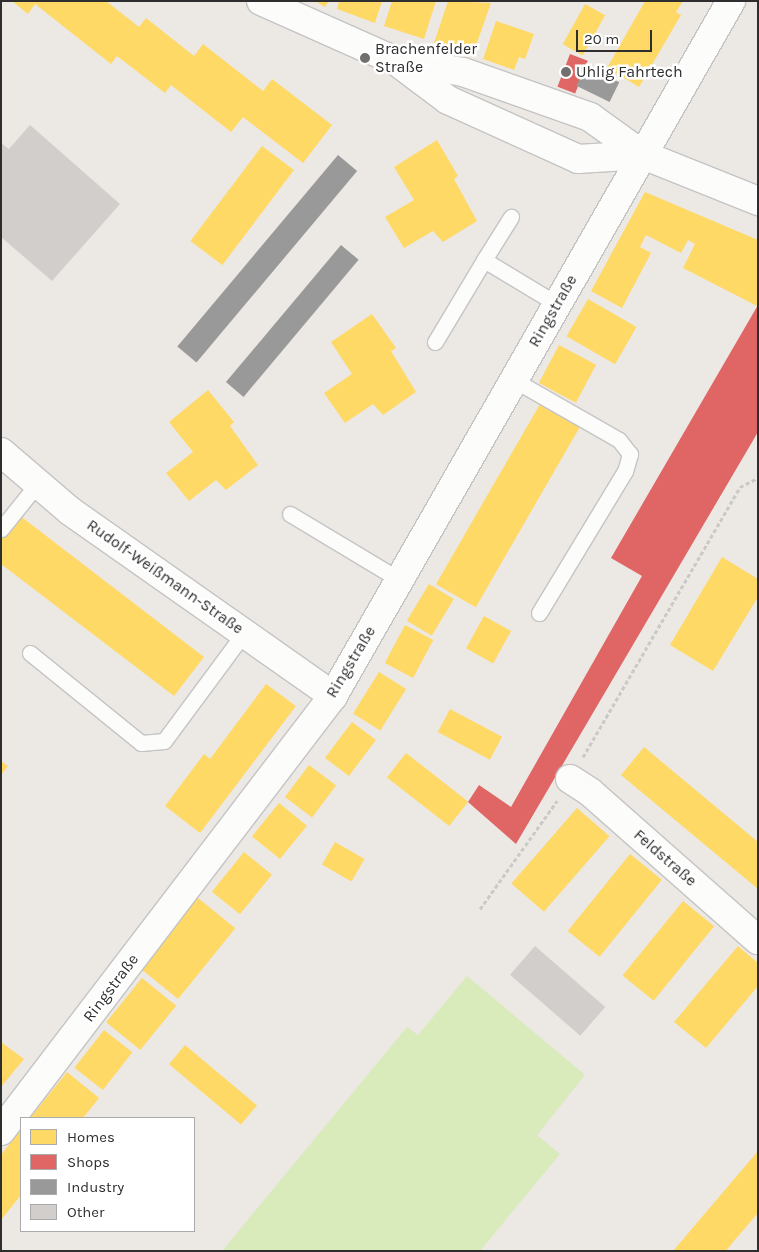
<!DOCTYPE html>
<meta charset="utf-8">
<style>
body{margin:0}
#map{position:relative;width:759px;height:1252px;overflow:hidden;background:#ece8e4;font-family:Karla,sans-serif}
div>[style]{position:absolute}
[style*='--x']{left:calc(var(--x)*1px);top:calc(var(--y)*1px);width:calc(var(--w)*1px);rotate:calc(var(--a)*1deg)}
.pitch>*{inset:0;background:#d9eabb}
.homes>*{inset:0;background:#ffd966;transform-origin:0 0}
.shops>*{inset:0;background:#e06666;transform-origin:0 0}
.industry>*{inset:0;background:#999;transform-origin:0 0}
.building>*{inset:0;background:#d1cecb;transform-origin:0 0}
.path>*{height:3px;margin-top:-1.5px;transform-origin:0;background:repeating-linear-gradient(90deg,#c9c9c8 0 4px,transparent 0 6.5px)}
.roads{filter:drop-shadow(1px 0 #c5c4c5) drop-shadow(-1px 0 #c5c4c5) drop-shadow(0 1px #c5c4c5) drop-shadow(0 -1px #c5c4c5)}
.lane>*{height:15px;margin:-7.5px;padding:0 7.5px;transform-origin:7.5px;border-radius:7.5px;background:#fcfcfb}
.street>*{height:28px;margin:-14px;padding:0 14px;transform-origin:14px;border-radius:14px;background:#fcfcfb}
.secondary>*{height:28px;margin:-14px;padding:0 14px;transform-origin:14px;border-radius:14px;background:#fcfcfb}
.dots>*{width:14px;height:14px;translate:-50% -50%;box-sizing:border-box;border:2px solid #fff;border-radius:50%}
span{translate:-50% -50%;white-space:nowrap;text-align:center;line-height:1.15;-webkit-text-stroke:5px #fff;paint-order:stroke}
.poi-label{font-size:16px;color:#2e2e2e}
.left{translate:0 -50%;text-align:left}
.street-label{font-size:16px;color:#2e2e2e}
.frame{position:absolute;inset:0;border:2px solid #2e2e2e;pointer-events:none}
.legend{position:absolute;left:20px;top:1117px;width:175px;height:115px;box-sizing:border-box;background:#fff;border:1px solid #ababab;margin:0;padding:6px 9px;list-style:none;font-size:15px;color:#2e2e2e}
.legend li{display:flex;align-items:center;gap:10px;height:25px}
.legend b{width:25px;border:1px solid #ababab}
.scale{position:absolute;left:576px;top:30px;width:76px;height:22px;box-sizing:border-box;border:2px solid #2e2e2e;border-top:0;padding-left:6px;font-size:15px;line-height:18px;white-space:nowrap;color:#2e2e2e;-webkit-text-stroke:4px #fff;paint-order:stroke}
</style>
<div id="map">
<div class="pitch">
<i style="clip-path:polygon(467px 976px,585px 1075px,537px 1135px,560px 1154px,480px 1251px,222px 1251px,407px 1027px,418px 1035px)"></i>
</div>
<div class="homes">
<i style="clip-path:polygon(12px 1px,106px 1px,139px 27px,146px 18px,194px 56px,203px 44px,263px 91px,272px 79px,332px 125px,303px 163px,243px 117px,231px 132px,171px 85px,165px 93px,117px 56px,111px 64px,35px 4px,28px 14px)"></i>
<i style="clip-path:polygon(315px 1px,329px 1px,325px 7px)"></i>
<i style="clip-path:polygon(339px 1px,382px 1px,375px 23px,337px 9px)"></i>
<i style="clip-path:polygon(392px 1px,436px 1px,424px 39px,384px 26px)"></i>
<i style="clip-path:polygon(448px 1px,491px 3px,472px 57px,434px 43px)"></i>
<i style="clip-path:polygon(645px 1px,683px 1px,676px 12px,681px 15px,639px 87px,607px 68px)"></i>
<i style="left:585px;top:4px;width:23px;height:46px;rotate:29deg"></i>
<i style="clip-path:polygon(496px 21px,534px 34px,525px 59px,519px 57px,514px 70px,483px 59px)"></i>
<i style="clip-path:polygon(437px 140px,458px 176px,454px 179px,477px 221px,443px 242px,433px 231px,404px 248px,385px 217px,414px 200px,394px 167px)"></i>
<i style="left:262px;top:146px;width:40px;height:119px;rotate:37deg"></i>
<i style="clip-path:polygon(645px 192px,758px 240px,757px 306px,683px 268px,695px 244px,688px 240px,681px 253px,646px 235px,640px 247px,651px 253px,622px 308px,591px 291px)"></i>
<i style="left:588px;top:299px;width:56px;height:43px;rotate:30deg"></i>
<i style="clip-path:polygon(372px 314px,396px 348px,391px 351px,416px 392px,383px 415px,373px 404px,345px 423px,324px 393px,352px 374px,331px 342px)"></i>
<i style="left:559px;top:345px;width:42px;height:43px;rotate:28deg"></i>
<i style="clip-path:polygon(208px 390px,234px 422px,230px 426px,258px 465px,226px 490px,216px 480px,189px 501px,166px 473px,193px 452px,169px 422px)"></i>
<i style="left:540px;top:404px;width:46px;height:208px;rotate:30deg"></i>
<i style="clip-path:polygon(19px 515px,204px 657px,174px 696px,1px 564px,1px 538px)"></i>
<i style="clip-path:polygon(722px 557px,758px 579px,758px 597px,713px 671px,670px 645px)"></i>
<i style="left:429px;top:584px;width:29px;height:43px;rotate:31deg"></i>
<i style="left:484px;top:616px;width:31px;height:37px;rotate:29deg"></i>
<i style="left:405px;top:625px;width:32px;height:43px;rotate:28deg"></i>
<i style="left:379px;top:672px;width:32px;height:49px;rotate:32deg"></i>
<i style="clip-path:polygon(266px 684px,296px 706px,200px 833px,165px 806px,204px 754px,210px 759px)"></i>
<i style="left:450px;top:709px;width:59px;height:26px;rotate:28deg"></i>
<i style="left:352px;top:722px;width:30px;height:45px;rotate:37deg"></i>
<i style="clip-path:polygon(644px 747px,758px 842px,758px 889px,621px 775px)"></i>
<i style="left:406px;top:753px;width:79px;height:31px;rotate:38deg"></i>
<i style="clip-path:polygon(1px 761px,8px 766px,1px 775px)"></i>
<i style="left:309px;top:765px;width:34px;height:40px;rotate:37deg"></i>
<i style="left:279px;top:803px;width:36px;height:43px;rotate:39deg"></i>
<i style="left:577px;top:808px;width:43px;height:100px;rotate:41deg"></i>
<i style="left:335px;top:842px;width:34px;height:26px;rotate:30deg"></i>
<i style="left:244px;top:852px;width:36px;height:51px;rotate:39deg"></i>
<i style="left:630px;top:854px;width:41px;height:99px;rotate:39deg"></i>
<i style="left:198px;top:898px;width:48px;height:91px;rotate:39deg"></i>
<i style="left:683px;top:901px;width:40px;height:96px;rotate:39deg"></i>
<i style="clip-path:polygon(738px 946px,758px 963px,758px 986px,706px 1048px,674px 1022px)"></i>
<i style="left:142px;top:978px;width:44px;height:57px;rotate:39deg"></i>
<i style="left:104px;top:1030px;width:36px;height:48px;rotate:38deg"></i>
<i style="clip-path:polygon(1px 1042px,24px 1059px,1px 1087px)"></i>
<i style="left:185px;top:1045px;width:94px;height:25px;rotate:40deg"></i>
<i style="clip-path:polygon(67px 1072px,99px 1098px,83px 1118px,30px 1118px)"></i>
<i style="clip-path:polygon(21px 1129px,21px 1195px,1px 1220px,1px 1155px)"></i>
<i style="clip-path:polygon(758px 1151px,758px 1213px,734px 1241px,726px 1251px,673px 1251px)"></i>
</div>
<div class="shops">
<i style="left:570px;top:54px;width:19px;height:35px;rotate:21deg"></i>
<i style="clip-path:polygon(758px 305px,758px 432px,516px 844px,468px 802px,479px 785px,511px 807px,642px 576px,611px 558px)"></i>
</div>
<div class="industry">
<i style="left:586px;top:66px;width:37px;height:22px;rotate:26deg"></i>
<i style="left:338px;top:155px;width:25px;height:250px;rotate:40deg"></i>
<i style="left:341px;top:245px;width:23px;height:179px;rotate:40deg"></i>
</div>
<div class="building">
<i style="clip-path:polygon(30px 125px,120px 204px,52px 281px,1px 237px,1px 143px,9px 149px)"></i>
<i style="left:535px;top:946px;width:93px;height:38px;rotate:41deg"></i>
</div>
<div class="path">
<i style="--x:583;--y:757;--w:312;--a:-59.8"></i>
<i style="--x:740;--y:487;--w:20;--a:-27"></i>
<i style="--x:480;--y:909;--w:133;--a:-54.5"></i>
</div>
<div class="roads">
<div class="lane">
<i style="--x:484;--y:260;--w:51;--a:-57.9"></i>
<i style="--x:435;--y:342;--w:96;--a:-59.1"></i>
<i style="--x:484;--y:260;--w:85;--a:31.1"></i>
<i style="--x:514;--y:380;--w:121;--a:29.7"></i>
<i style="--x:619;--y:440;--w:18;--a:52"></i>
<i style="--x:630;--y:454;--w:18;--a:106"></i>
<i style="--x:625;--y:471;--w:166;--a:121.2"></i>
<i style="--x:290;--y:514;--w:128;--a:31"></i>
<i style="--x:1;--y:529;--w:59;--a:-51.2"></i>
<i style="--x:30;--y:653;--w:143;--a:39"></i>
<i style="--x:141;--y:743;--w:23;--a:-5"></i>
<i style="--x:164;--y:741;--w:134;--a:-53.5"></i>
</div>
<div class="street">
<i style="--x:1;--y:452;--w:91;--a:40.5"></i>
<i style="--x:70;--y:511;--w:322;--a:35.1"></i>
<i style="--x:570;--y:779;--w:24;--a:33"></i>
<i style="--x:590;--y:792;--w:224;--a:41.4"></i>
<i style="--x:1;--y:1131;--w:547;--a:-52.65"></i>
<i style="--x:333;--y:696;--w:801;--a:-60.2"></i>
</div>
<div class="secondary">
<i style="--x:261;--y:1;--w:148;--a:24"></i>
<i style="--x:396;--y:61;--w:65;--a:36.9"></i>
<i style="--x:448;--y:100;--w:143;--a:24.4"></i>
<i style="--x:578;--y:159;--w:65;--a:-3.5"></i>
<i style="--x:400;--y:61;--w:64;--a:9.9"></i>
<i style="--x:463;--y:72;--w:135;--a:19.5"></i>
<i style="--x:590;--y:117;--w:65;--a:35.6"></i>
<i style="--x:643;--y:155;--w:124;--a:21.8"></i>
</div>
</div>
<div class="dots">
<i style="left:365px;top:58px;background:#706f6e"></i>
<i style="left:566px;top:72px;background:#706f6e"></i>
</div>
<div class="poi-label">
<span class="left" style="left:375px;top:58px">Brachenfelder<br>Straße</span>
<span class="left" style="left:576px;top:72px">Uhlig Fahrtech</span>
</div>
<div class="street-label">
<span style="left:553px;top:311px;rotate:-60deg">Ringstraße</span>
<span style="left:165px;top:577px;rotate:35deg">Rudolf-Weißmann-Straße</span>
<span style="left:351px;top:662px;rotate:-59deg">Ringstraße</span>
<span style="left:665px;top:858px;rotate:41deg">Feldstraße</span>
<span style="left:111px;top:988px;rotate:-53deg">Ringstraße</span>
</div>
<div class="frame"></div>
<ul class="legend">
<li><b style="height:14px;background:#ffd966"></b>Homes</li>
<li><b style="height:14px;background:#e06666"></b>Shops</li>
<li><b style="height:14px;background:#999"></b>Industry</li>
<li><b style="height:14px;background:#d1cecb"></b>Other</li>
</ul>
<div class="scale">20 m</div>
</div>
